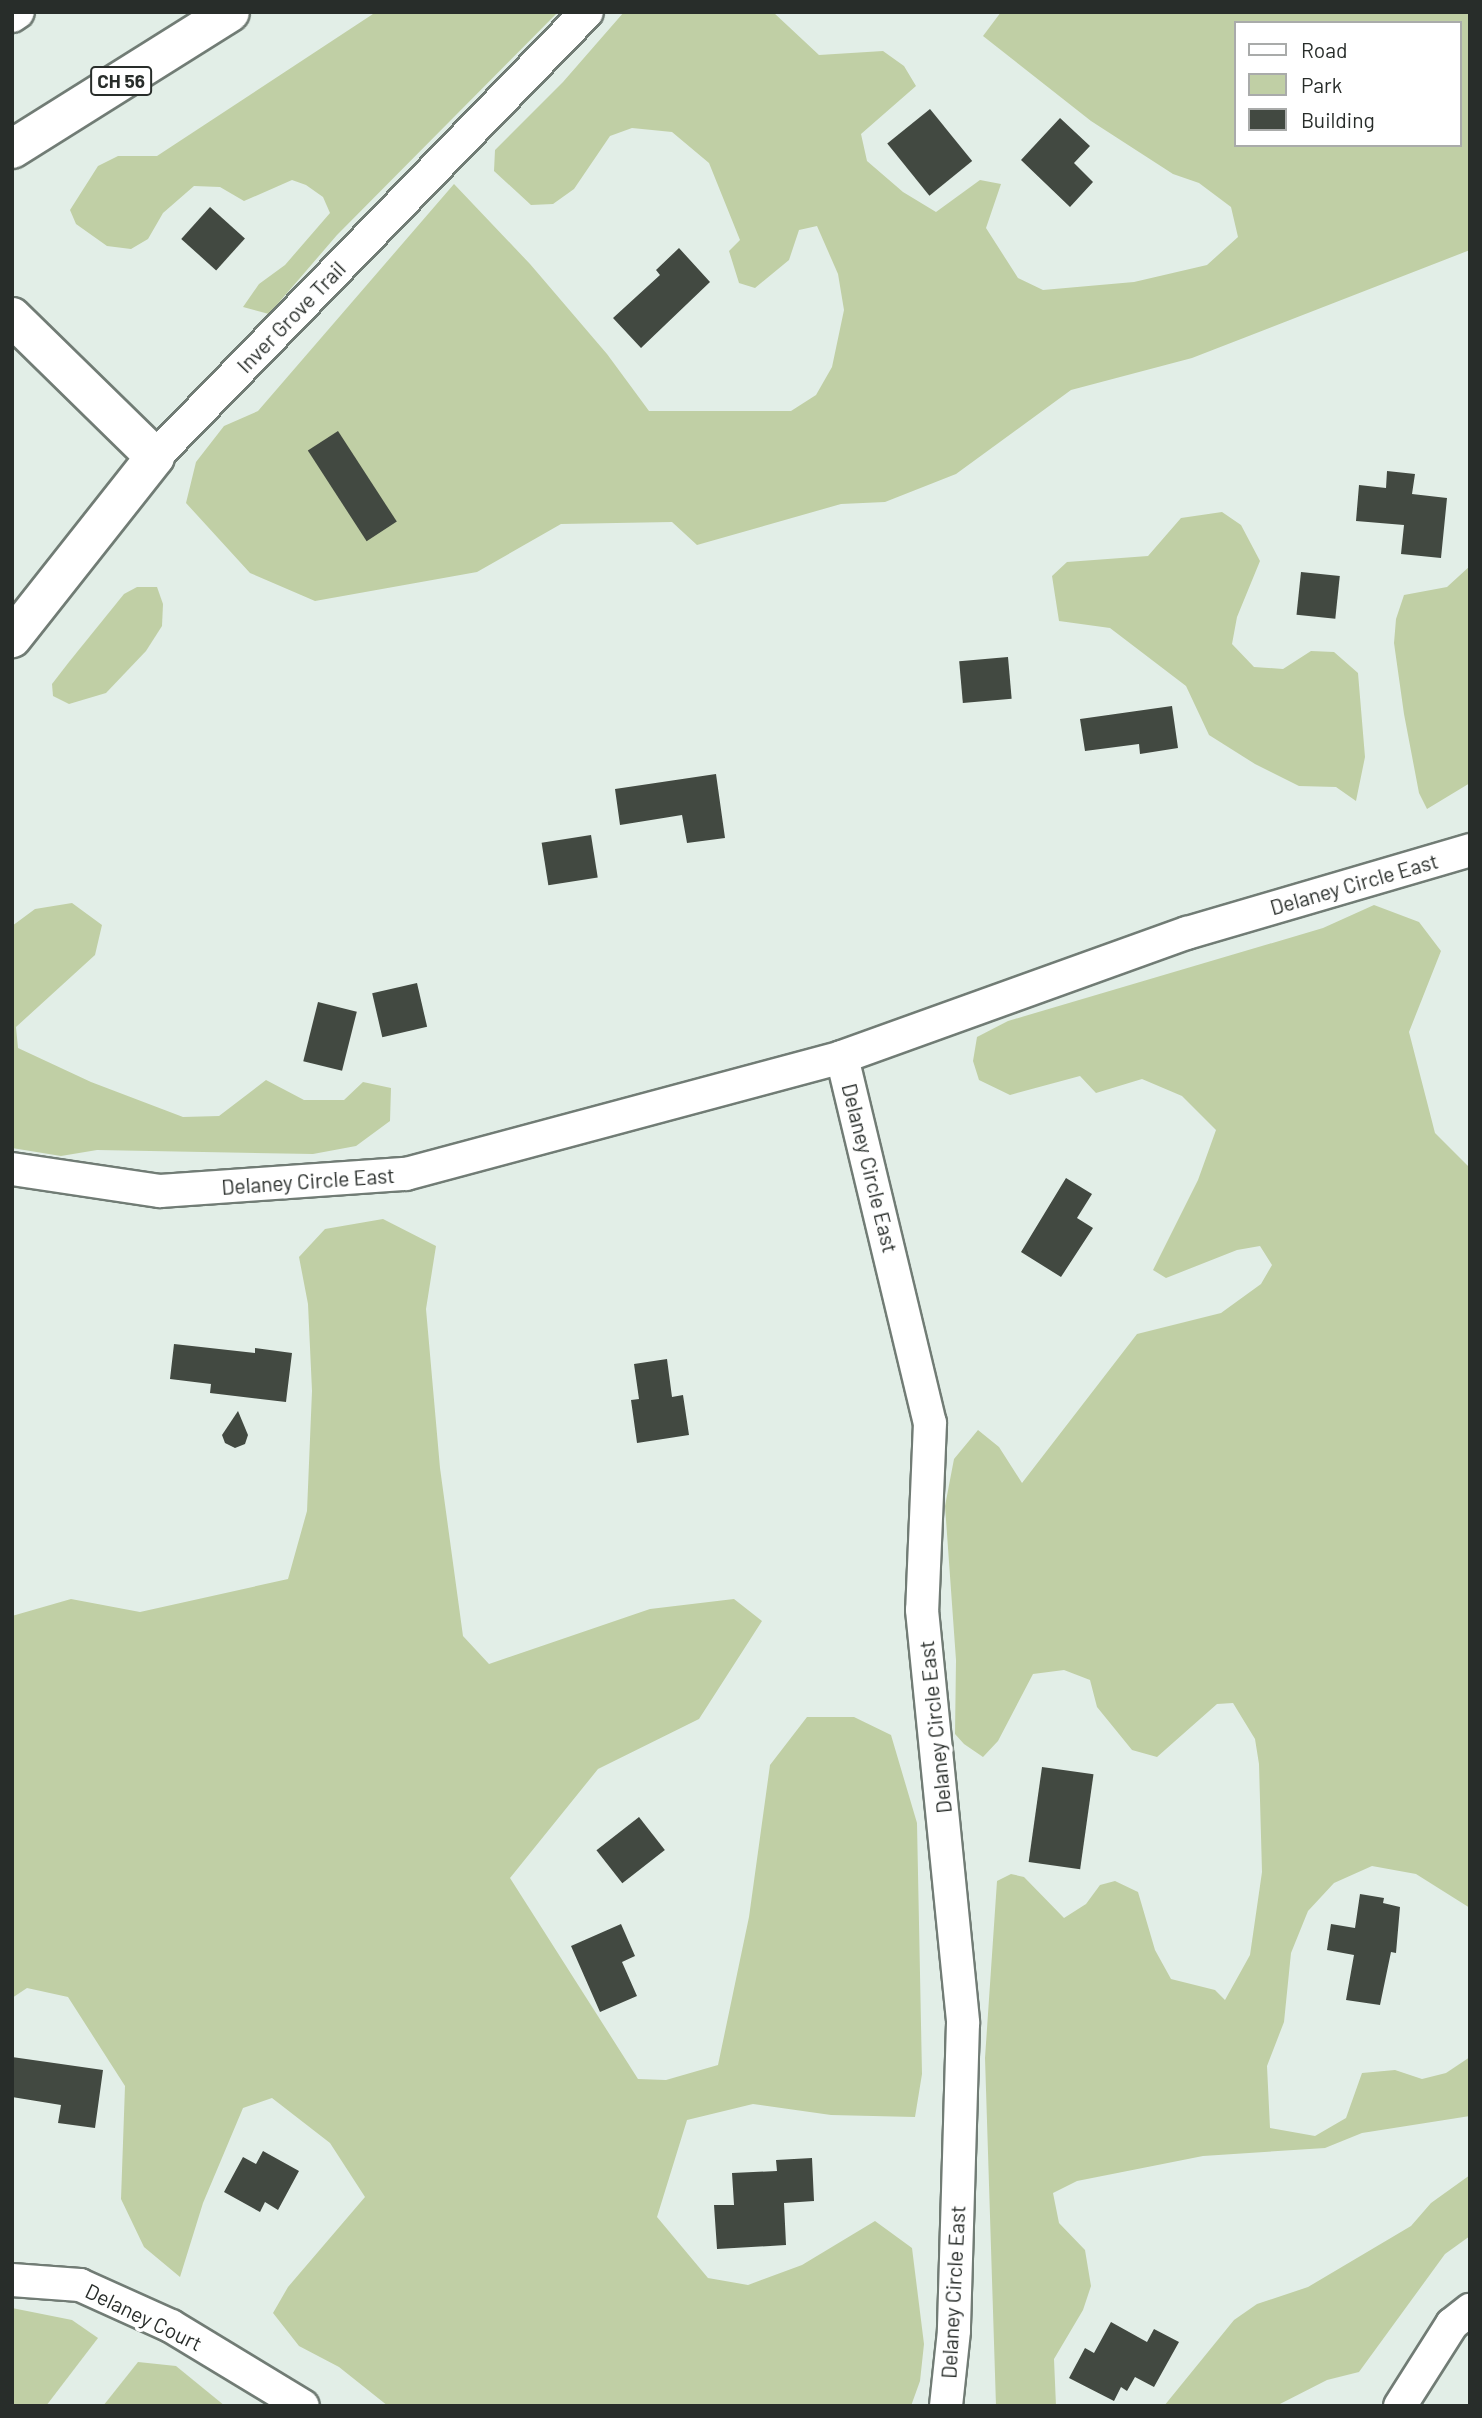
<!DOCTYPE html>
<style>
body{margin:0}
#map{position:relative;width:1482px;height:2418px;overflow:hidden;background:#e2eee7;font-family:Barlow,sans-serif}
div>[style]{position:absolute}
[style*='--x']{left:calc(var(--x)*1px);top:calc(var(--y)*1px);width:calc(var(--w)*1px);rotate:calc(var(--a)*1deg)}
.green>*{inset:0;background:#c0cfa5}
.building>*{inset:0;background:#424941;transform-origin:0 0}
.roads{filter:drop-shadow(2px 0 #717c75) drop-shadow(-2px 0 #717c75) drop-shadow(0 2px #717c75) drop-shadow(0 -2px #717c75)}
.street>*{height:32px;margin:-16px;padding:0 16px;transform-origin:16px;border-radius:16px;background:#fff}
.secondary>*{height:38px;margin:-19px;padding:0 19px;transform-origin:19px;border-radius:19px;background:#fff}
.primary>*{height:38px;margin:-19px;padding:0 19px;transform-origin:19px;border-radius:19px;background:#fff}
span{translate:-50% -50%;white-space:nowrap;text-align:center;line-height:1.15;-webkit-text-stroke:7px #fff;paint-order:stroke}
.shield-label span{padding:2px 5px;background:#fff;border:2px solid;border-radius:5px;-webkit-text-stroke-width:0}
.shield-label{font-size:19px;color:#282d2a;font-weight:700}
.street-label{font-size:21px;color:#282d2a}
.frame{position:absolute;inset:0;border:14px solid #282d2a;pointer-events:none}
.legend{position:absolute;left:1234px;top:21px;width:228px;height:126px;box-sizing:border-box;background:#fff;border:2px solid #a9abaa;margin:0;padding:9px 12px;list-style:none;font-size:21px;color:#282d2a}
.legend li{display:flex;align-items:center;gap:14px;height:35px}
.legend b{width:35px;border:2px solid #a9abaa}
</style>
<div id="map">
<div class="green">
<i style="clip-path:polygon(376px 12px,558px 12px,337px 235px,269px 314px,243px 307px,259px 284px,285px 265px,330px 213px,323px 197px,306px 185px,292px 180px,244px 201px,220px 187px,194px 186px,163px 213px,148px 239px,131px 249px,107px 246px,76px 224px,70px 210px,98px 166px,118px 156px,157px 156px)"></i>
<i style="clip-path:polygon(evenodd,624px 12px,773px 12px,819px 55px,883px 51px,904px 66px,916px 86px,861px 134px,867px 161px,903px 192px,936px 212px,980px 180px,1001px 184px,986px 228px,1018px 278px,1043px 290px,1134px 282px,1207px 265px,1238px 237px,1231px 207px,1199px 183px,1173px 174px,1091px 121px,983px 36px,1001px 12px,1470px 12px,1470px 250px,1192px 358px,1071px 390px,956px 474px,885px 502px,841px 504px,697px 545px,672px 522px,561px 524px,477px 572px,315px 601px,250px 573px,186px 503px,196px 462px,224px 426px,258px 411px,454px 184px,530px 264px,607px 354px,649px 411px,791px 411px,816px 395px,832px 367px,844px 310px,838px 274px,817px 226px,799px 230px,789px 260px,755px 288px,739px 283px,729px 251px,740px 240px,709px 163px,672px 132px,632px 128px,610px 136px,574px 189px,553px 204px,531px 205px,494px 171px,495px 150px,563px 82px,624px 12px,1235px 23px,1459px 23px,1459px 145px,1235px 145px,1235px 23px)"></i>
<i style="clip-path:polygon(1222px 512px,1241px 525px,1260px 561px,1237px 617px,1232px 644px,1254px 667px,1283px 669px,1311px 651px,1334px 652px,1358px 673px,1365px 757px,1356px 801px,1336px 787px,1299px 786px,1255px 764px,1209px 735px,1186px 686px,1110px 628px,1059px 621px,1052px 576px,1067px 562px,1148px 556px,1181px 518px)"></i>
<i style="clip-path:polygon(1470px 566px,1470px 783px,1427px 809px,1419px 793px,1404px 714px,1394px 643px,1396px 619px,1404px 595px,1447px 587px)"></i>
<i style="clip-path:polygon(137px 587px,157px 587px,163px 604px,162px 626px,146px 651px,106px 693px,69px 704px,53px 696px,52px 684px,69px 662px,124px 594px)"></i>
<i style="clip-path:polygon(72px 903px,102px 925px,95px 955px,16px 1027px,18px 1048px,91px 1082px,183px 1117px,219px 1116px,266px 1080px,304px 1100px,344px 1100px,363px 1082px,391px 1088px,390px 1121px,356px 1146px,313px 1154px,97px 1150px,61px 1156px,12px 1148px,12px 926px,35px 909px)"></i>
<i style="clip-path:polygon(1374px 905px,1419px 922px,1441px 951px,1409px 1032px,1435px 1133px,1470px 1168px,1470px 1908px,1416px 1874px,1372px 1866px,1334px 1883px,1308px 1911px,1291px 1953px,1284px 2022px,1267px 2066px,1270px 2128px,1315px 2136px,1346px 2118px,1362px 2073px,1395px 2070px,1422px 2079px,1446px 2073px,1470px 2057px,1470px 2116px,1362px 2133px,1325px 2148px,1203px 2156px,1077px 2181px,1053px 2193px,1059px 2223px,1085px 2250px,1091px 2286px,1083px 2310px,1054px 2359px,1056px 2406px,996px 2406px,985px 2058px,997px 1881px,1011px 1874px,1024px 1877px,1064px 1918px,1086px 1904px,1100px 1885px,1115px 1881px,1138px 1892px,1155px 1950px,1171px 1979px,1215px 1990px,1225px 2000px,1250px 1955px,1262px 1872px,1259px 1764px,1255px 1739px,1233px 1703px,1217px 1704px,1157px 1757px,1132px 1750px,1097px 1707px,1090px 1680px,1064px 1670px,1033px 1674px,998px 1741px,983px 1757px,964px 1744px,955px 1734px,956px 1660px,945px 1506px,954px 1459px,978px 1430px,999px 1447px,1022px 1483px,1137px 1334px,1221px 1313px,1261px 1284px,1272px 1265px,1260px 1246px,1237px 1250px,1166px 1278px,1153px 1270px,1198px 1180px,1216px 1130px,1182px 1096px,1142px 1079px,1096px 1093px,1080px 1076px,1010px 1095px,979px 1080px,973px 1061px,977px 1037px,1008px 1021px,1323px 928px)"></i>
<i style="clip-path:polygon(383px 1219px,436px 1246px,426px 1309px,440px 1468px,463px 1636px,489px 1664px,650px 1609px,734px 1599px,762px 1621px,699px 1719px,598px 1769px,510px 1878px,638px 2079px,666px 2080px,718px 2065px,749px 1917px,770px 1765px,807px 1717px,854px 1717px,891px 1735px,917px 1823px,922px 2074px,915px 2117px,831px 2115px,753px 2104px,687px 2120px,657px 2217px,708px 2278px,748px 2285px,802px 2265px,875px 2221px,912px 2248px,924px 2344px,920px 2381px,911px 2406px,388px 2406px,339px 2367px,299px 2346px,273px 2313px,288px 2287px,365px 2197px,330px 2143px,272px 2098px,243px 2108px,203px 2203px,180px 2277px,144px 2247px,121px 2199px,125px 2086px,68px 1997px,27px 1988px,12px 1998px,12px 1616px,71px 1599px,140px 1612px,288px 1579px,307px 1511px,312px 1391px,308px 1304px,299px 1257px,325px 1229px)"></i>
<i style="clip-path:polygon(1470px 2175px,1470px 2236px,1445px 2254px,1359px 2372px,1327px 2380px,1276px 2406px,1164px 2406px,1234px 2320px,1257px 2304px,1308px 2287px,1411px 2226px,1431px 2203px)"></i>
<i style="clip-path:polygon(12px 2308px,72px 2320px,98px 2338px,46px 2406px,12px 2406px)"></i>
<i style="clip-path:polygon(138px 2362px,176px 2366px,225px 2406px,103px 2406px)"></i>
</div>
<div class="building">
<i style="left:930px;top:109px;width:67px;height:55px;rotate:51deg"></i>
<i style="clip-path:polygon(1060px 118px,1090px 146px,1074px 163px,1093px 182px,1070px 207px,1021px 160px)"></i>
<i style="left:210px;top:207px;width:47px;height:43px;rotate:42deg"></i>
<i style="clip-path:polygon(679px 248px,710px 282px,641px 348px,613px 318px,660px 275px,656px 270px)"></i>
<i style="left:338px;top:431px;width:108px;height:36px;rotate:57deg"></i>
<i style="clip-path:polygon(1387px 471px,1415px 474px,1412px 494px,1447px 498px,1441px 558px,1401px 554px,1404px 525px,1356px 521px,1359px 485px,1386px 488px)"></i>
<i style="left:1301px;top:572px;width:39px;height:43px;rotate:6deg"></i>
<i style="left:1008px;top:657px;width:42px;height:49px;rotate:85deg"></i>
<i style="clip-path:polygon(1172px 706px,1178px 748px,1140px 754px,1139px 744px,1085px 751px,1080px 719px)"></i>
<i style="clip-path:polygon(716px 774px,725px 838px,687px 843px,682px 815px,620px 825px,615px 789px)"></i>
<i style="left:591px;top:835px;width:43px;height:50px;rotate:81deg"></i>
<i style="left:417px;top:983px;width:45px;height:46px;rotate:77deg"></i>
<i style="left:318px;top:1002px;width:40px;height:61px;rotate:14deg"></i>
<i style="clip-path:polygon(1066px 1178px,1092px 1194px,1077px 1218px,1093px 1228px,1061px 1277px,1021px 1252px)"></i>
<i style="clip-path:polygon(174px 1344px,255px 1353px,255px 1348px,292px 1353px,286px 1402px,210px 1393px,211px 1384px,170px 1379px)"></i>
<i style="clip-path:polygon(667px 1359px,672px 1397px,683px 1395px,689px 1435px,637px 1443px,631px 1400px,639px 1399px,634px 1364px)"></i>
<i style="clip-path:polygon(238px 1411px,248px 1435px,245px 1444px,235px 1448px,225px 1443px,222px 1435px)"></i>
<i style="left:1042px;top:1767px;width:52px;height:96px;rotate:8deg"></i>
<i style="left:639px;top:1817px;width:42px;height:54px;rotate:52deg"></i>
<i style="clip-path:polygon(1360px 1894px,1384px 1898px,1383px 1903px,1400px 1907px,1396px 1953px,1391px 1952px,1380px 2005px,1346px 2000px,1354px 1955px,1327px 1950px,1331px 1924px,1355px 1928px)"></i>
<i style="clip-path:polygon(621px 1924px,635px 1956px,622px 1962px,637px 1996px,600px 2012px,571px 1946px)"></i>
<i style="clip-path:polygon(12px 2057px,103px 2070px,95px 2128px,58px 2123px,61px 2105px,12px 2097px)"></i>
<i style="clip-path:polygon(263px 2151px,299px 2171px,278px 2210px,265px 2202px,260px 2212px,224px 2192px,243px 2157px,256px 2164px)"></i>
<i style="clip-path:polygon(812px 2158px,814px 2201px,784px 2203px,786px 2245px,717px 2249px,714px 2205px,734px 2205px,732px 2173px,777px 2171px,776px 2160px)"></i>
<i style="clip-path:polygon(1111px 2322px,1147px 2342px,1154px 2329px,1179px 2342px,1154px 2387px,1135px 2377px,1127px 2391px,1121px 2387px,1114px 2401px,1069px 2378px,1085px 2348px,1094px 2353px)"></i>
</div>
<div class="roads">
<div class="street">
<i style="--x:12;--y:16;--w:7;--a:-34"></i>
<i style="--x:155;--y:457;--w:620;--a:-45.85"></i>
<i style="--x:842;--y:1057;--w:376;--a:76.5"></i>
<i style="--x:930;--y:1423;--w:187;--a:92.4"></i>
<i style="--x:922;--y:1610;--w:415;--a:84.3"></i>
<i style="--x:963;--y:2023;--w:308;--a:91.7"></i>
<i style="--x:954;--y:2331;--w:75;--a:96.1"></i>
<i style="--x:12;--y:1169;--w:150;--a:8.5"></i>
<i style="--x:160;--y:1191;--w:247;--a:-4"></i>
<i style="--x:406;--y:1174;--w:451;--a:-15"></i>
<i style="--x:842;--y:1057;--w:367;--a:-19.8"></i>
<i style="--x:1187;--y:933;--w:295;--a:-16.3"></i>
<i style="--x:12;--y:2280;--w:68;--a:4.2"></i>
<i style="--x:80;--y:2285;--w:100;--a:24.3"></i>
<i style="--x:171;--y:2326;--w:154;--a:31.2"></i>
<i style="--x:1400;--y:2406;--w:97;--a:-57.6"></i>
<i style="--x:1452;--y:2324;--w:23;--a:-38"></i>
</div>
<div class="secondary">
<i style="--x:12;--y:317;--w:200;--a:44.4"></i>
<i style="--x:155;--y:457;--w:231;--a:128.3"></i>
</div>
<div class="primary">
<i style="--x:12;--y:149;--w:257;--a:-32.1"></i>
</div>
</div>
<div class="shield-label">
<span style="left:121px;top:81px">CH 56</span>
</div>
<div class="street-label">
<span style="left:291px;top:317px;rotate:-46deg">Inver Grove Trail</span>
<span style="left:1354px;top:884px;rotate:-16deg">Delaney Circle East</span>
<span style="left:870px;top:1168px;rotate:76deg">Delaney Circle East</span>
<span style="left:308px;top:1181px;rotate:-4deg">Delaney Circle East</span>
<span style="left:935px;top:1727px;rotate:-96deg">Delaney Circle East</span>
<span style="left:953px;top:2292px;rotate:-87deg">Delaney Circle East</span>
<span style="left:144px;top:2317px;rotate:26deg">Delaney Court</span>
</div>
<div class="frame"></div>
<ul class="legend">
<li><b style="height:9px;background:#fff"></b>Road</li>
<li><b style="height:19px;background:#c0cfa5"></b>Park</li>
<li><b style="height:19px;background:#424941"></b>Building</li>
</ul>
</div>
